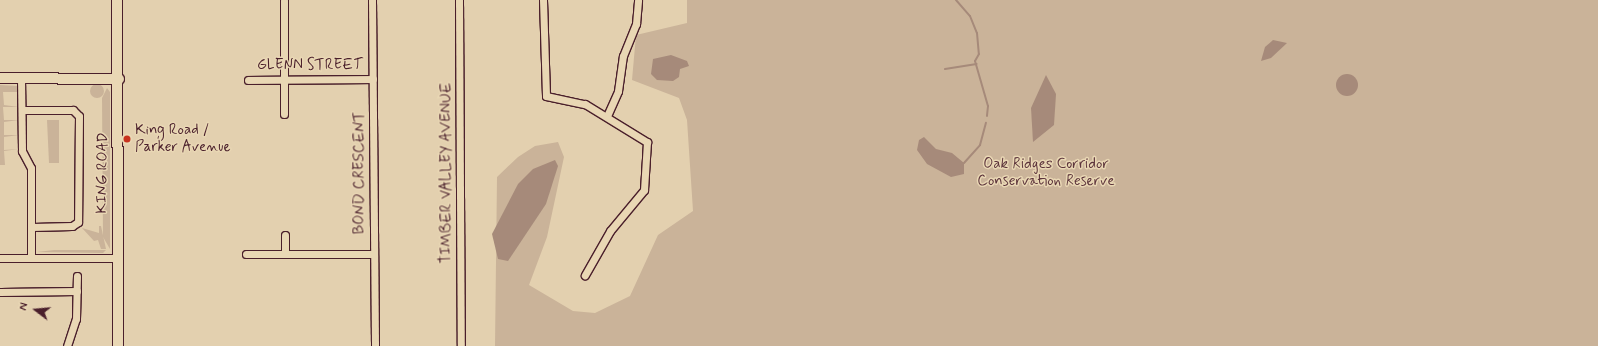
<!DOCTYPE html>
<style>
body{margin:0}
#map{position:relative;width:1598px;height:346px;overflow:hidden;background:#e3d0af;font-family:Mynerve,sans-serif}
div>[style]{position:absolute}
[style*='--x']{left:calc(var(--x)*1px);top:calc(var(--y)*1px);width:calc(var(--w)*1px);rotate:calc(var(--a)*1deg)}
.green>*{inset:0;background:#cab399}
.round{border-radius:50%}
.water>*{inset:0;background:#a68a7a}
.stream>*{height:2px;margin:-1px;padding:0 1px;transform-origin:1px;border-radius:1px;background:#a68a7a}
.roads{filter:drop-shadow(1px 0 #4a1f2b) drop-shadow(-1px 0 #4a1f2b) drop-shadow(0 1px #4a1f2b) drop-shadow(0 -1px #4a1f2b)}
.street>*{height:7px;margin:-3.5px;padding:0 3.5px;transform-origin:3.5px;border-radius:3.5px;background:#e9d7b4}
.secondary>*{height:10px;margin:-5px;padding:0 5px;transform-origin:5px;border-radius:5px;background:#e9d7b4}
.dots>*{width:11px;height:11px;translate:-50% -50%;box-sizing:border-box;border:2px solid #e9d7b4;border-radius:50%}
span{translate:-50% -50%;white-space:nowrap;text-align:center;line-height:1.15;-webkit-text-stroke:3px #e9d7b4;paint-order:stroke}
.street-label{font-size:15px;color:#4a1f2b}
.poi-label{font-size:15px;color:#4a1f2b}
.left{translate:0 -50%;text-align:left}
.park-label{font-size:15px;color:#5d353c}
.north{position:absolute;left:16px;top:290px;width:40px;height:40px;-webkit-text-stroke:3px #e9d7b4;paint-order:stroke;rotate:286deg;font-size:11px;font-weight:700;line-height:16px;text-align:center;color:#4a1f2b}
.north::after{content:'';display:block;margin:auto;width:14px;height:18px;background:#4a1f2b;clip-path:polygon(50% 0,100% 100%,50% 72%,0 100%)}
</style>
<div id="map">
<div class="green">
<i style="clip-path:polygon(687px 0,1598px 0,1598px 346px,495px 346px,497px 177px,518px 157px,535px 146px,558px 142px,564px 157px,547px 237px,529px 285px,573px 311px,595px 313px,630px 296px,658px 235px,693px 211px,687px 120px,679px 98px,632px 80px,636px 35px,687px 23px)"></i>
<i class="round" style="left:90px;top:84px;width:14px;height:14px"></i>
<i style="clip-path:polygon(0 85px,18px 86px,18px 92px,3px 92px,4px 105px,19px 107px,3px 107px,4px 120px,19px 120px,4px 122px,4px 135px,19px 135px,4px 137px,4px 150px,19px 149px,4px 151px,5px 165px,0 165px)"></i>
<i style="clip-path:polygon(107px 88px,110px 92px,110px 249px,103px 237px,102px 98px)"></i>
<i style="clip-path:polygon(47px 120px,59px 120px,59px 163px,49px 163px)"></i>
<i style="clip-path:polygon(99px 226px,101px 226px,106px 249px,101px 249px,98px 240px,94px 241px,82px 228px,99px 233px)"></i>
<i style="clip-path:polygon(106px 250px,103px 253px,37px 252px,54px 250px)"></i>
</div>
<div class="water">
<i style="clip-path:polygon(1273px 40px,1287px 43px,1271px 58px,1261px 61px,1265px 47px)"></i>
<i style="clip-path:polygon(671px 55px,687px 61px,689px 66px,680px 69px,679px 77px,673px 81px,657px 80px,651px 74px,653px 59px)"></i>
<i class="round" style="left:1336px;top:74px;width:22px;height:22px"></i>
<i style="clip-path:polygon(1046px 75px,1056px 94px,1054px 125px,1033px 142px,1031px 108px)"></i>
<i style="clip-path:polygon(924px 137px,936px 149px,952px 153px,964px 163px,964px 174px,951px 177px,927px 164px,917px 150px,919px 140px)"></i>
<i style="clip-path:polygon(555px 160px,558px 166px,546px 204px,508px 261px,498px 259px,492px 234px,518px 184px,533px 169px)"></i>
</div>
<div class="stream">
<i style="--x:956;--y:0;--w:21;--a:49"></i>
<i style="--x:970;--y:16;--w:18;--a:68"></i>
<i style="--x:977;--y:33;--w:21;--a:85"></i>
<i style="--x:979;--y:54;--w:8;--a:120"></i>
<i style="--x:975;--y:61;--w:47;--a:73.9"></i>
<i style="--x:988;--y:106;--w:10;--a:96"></i>
<i style="--x:945;--y:69;--w:32;--a:-9"></i>
<i style="--x:964;--y:163;--w:24;--a:-48"></i>
<i style="--x:980;--y:145;--w:23;--a:-75"></i>
</div>
<div class="roads">
<div class="street">
<i style="--x:284;--y:0;--w:114;--a:90"></i>
<i style="--x:372;--y:0;--w:346;--a:89.5"></i>
<i style="--x:459;--y:0;--w:346;--a:89.7"></i>
<i style="--x:543;--y:0;--w:96;--a:88.2"></i>
<i style="--x:546;--y:96;--w:40;--a:12"></i>
<i style="--x:585;--y:104;--w:73;--a:31.5"></i>
<i style="--x:647;--y:142;--w:48;--a:93.6"></i>
<i style="--x:644;--y:190;--w:53;--a:129.7"></i>
<i style="--x:610;--y:231;--w:51;--a:119.6"></i>
<i style="--x:21;--y:78;--w:73;--a:89.2"></i>
<i style="--x:22;--y:151;--w:19;--a:62"></i>
<i style="--x:31;--y:168;--w:89;--a:90"></i>
<i style="--x:248;--y:80;--w:125;--a:-0.5"></i>
<i style="--x:22;--y:110;--w:51;--a:0"></i>
<i style="--x:73;--y:110;--w:8;--a:45"></i>
<i style="--x:79;--y:116;--w:106;--a:90.5"></i>
<i style="--x:78;--y:222;--w:7;--a:146"></i>
<i style="--x:72;--y:226;--w:40;--a:178.6"></i>
<i style="--x:607;--y:116;--w:27;--a:-66"></i>
<i style="--x:618;--y:91;--w:35;--a:-82"></i>
<i style="--x:623;--y:56;--w:35;--a:-68"></i>
<i style="--x:636;--y:24;--w:24;--a:-85"></i>
<i style="--x:285;--y:235;--w:19;--a:90"></i>
<i style="--x:246;--y:254;--w:128;--a:0"></i>
<i style="--x:0;--y:258;--w:116;--a:0"></i>
<i style="--x:0;--y:292;--w:77;--a:-0.7"></i>
<i style="--x:67;--y:346;--w:28;--a:-72"></i>
<i style="--x:76;--y:319;--w:43;--a:-88.7"></i>
</div>
<div class="secondary">
<i style="--x:117;--y:0;--w:346;--a:89.8"></i>
<i style="--x:0;--y:78;--w:119;--a:0.5"></i>
</div>
</div>
<div class="dots">
<i style="left:127px;top:139px;background:#c8321e"></i>
</div>
<div class="street-label">
<span style="left:310px;top:66px">GLENN STREET</span>
<span style="left:103px;top:173px;rotate:-89deg">KING ROAD</span>
<span style="left:360px;top:173px;rotate:-90deg">BOND CRESCENT</span>
<span style="left:447px;top:173px;rotate:-90deg">TIMBER VALLEY AVENUE</span>
</div>
<div class="poi-label">
<span class="left" style="left:135px;top:139px">King Road /<br>Parker Avenue</span>
</div>
<div class="park-label">
<span style="left:1046px;top:173px">Oak Ridges Corridor<br>Conservation Reserve</span>
</div>
<div class="north">N</div>
</div>
